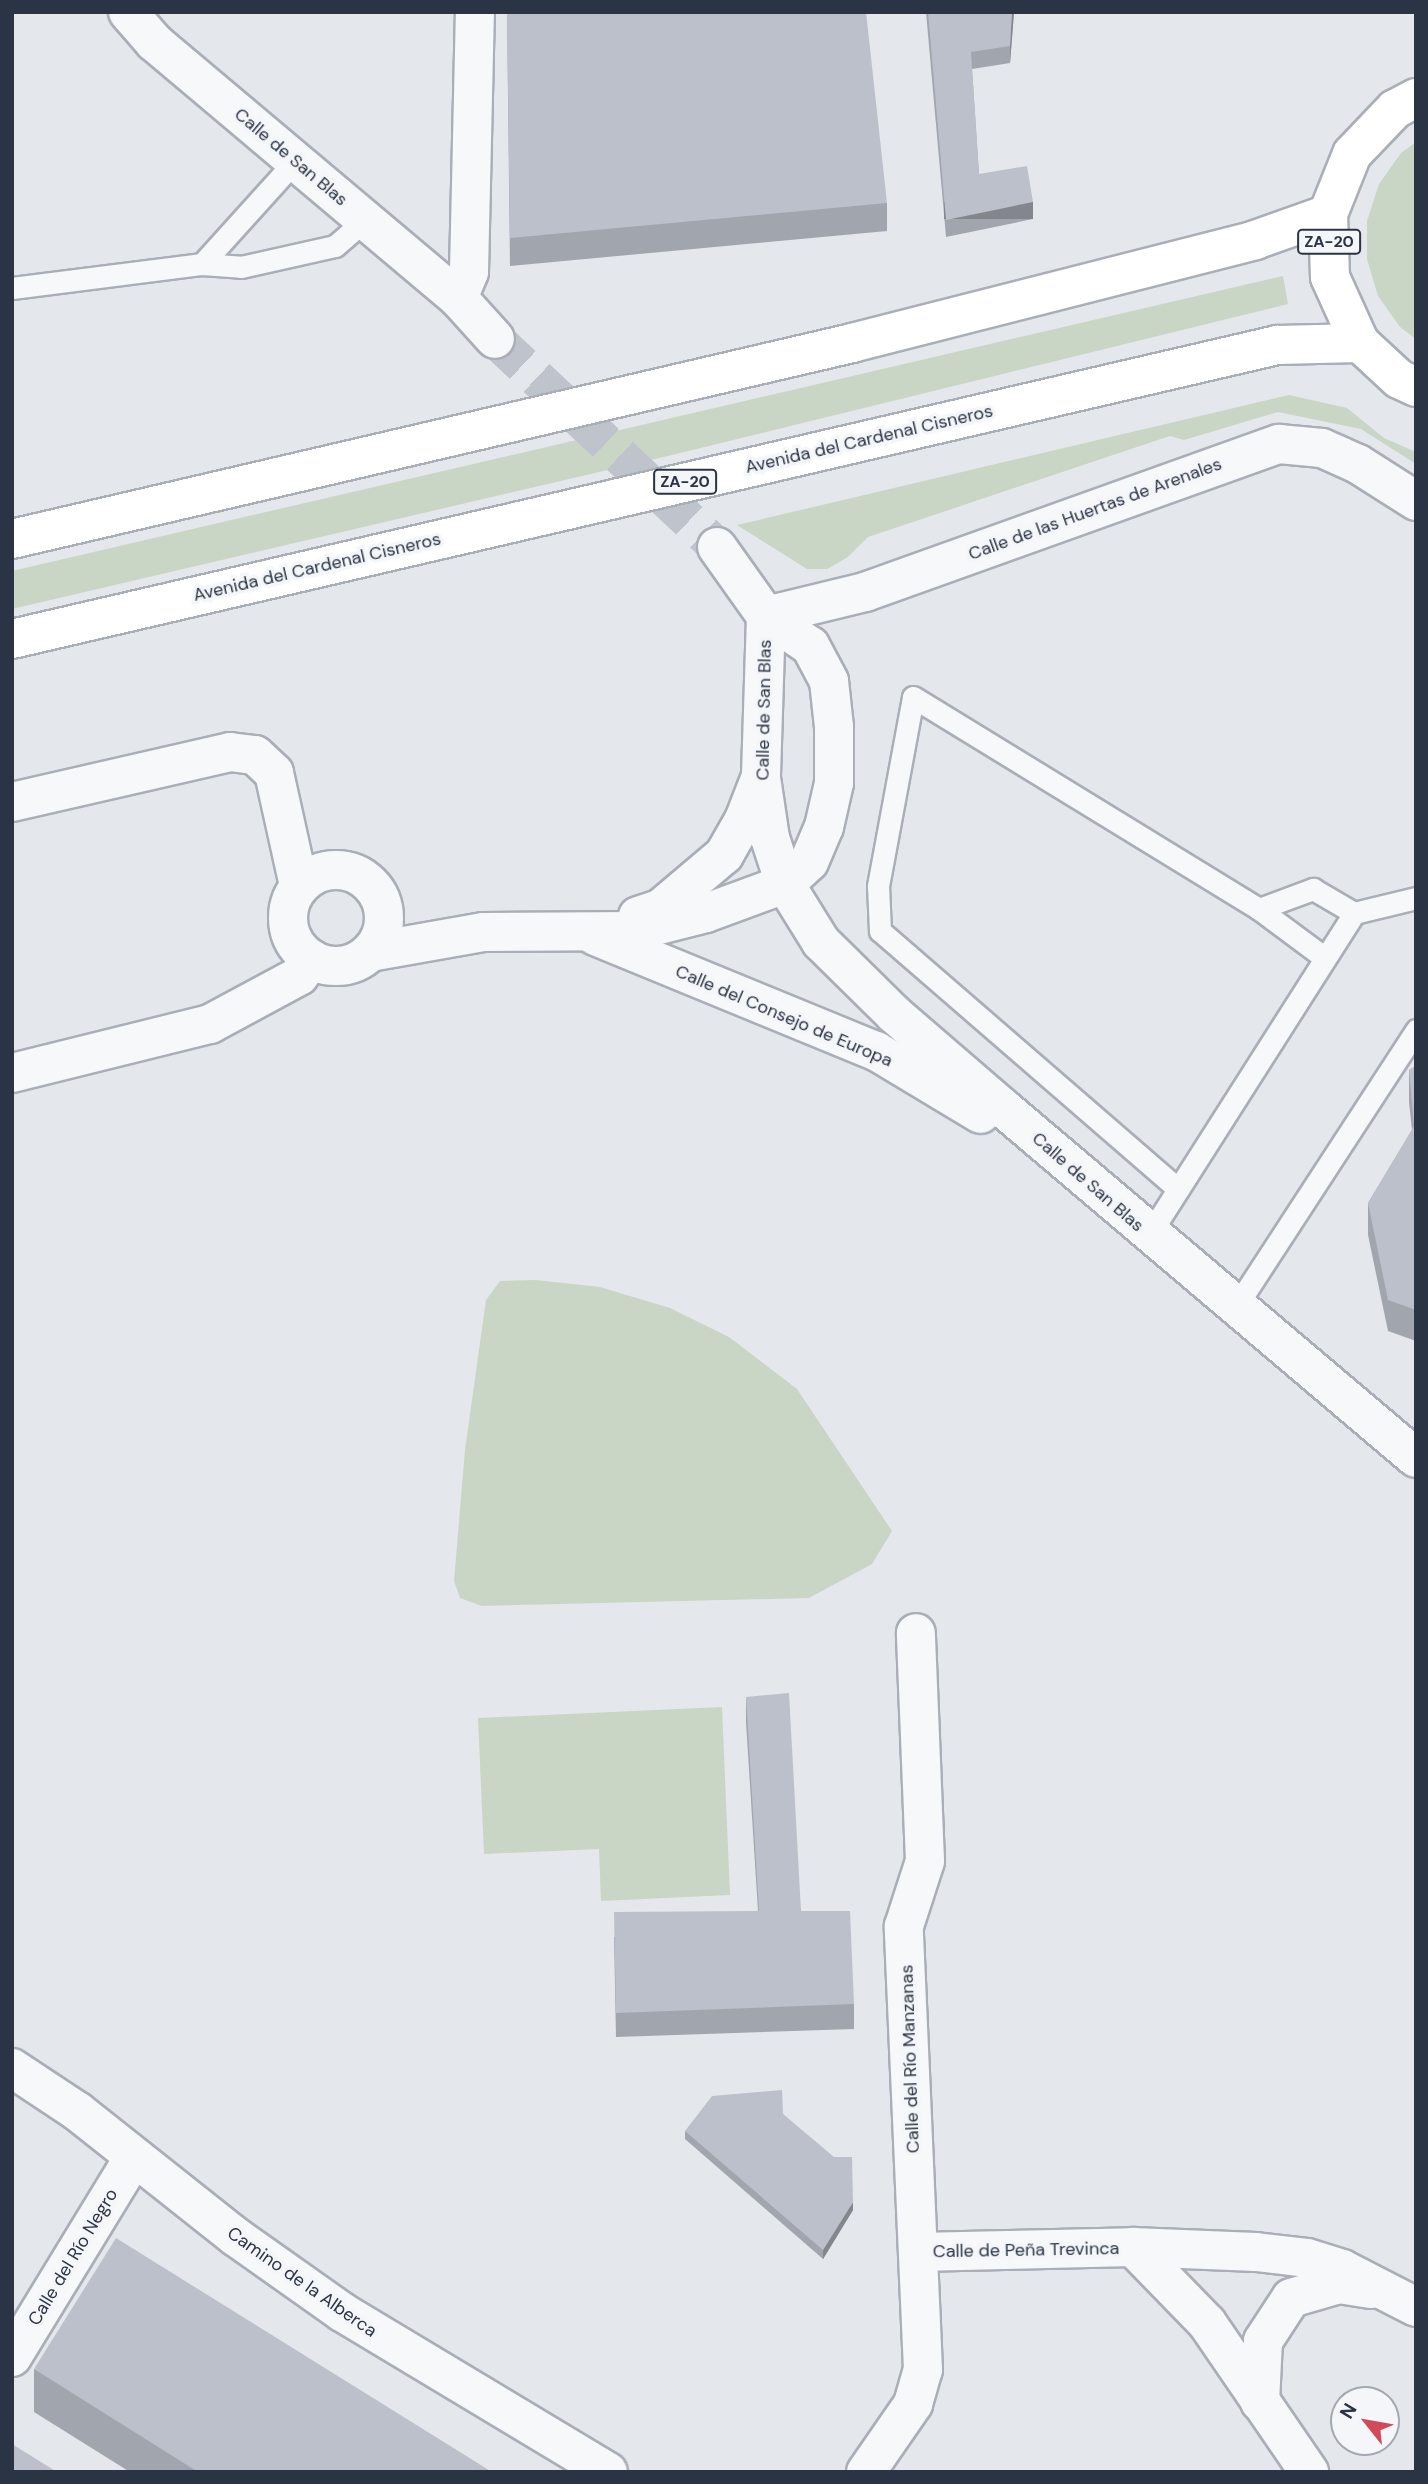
<!DOCTYPE html>
<meta charset="utf-8">
<style>
body{margin:0}
#map{position:relative;width:1428px;height:2484px;overflow:hidden;background:#e4e7ec;font-family:"DM Sans",sans-serif}
div>[style]{position:absolute}
[style*='--x']{left:calc(var(--x)*1px);top:calc(var(--y)*1px);width:calc(var(--w)*1px);rotate:calc(var(--a)*1deg)}
.green>*{inset:0;background:#c9d6c5}
.minor-tunnel>*{height:38px;margin-top:-19px;transform-origin:0;background:repeating-linear-gradient(90deg,#bfc3cb 0 38px,transparent 0 57px)}
.roads{filter:drop-shadow(2px 0 #a9aeb7) drop-shadow(-2px 0 #a9aeb7) drop-shadow(0 2px #a9aeb7) drop-shadow(0 -2px #a9aeb7)}
.service>*{height:21px;margin:-10.5px;padding:0 10.5px;transform-origin:10.5px;border-radius:10.5px;background:#f7f8fa}
.minor>*{height:38px;margin:-19px;padding:0 19px;transform-origin:19px;border-radius:19px;background:#f7f8fa}
.minor>.ring{margin:-19px;padding:0;box-sizing:content-box;background:none;border:38px solid #f7f8fa;border-radius:50%}
.trunk>*{height:38px;margin:-19px;padding:0 19px;transform-origin:19px;border-radius:19px;background:#fff}
.wall>*{inset:0;background:#a1a5ae}
.shaded-wall>*{inset:0;background:#83868d;transform-origin:0 0}
.building>*{inset:0;background:#bbc0ca}
span{translate:-50% -50%;white-space:nowrap;text-align:center;line-height:1.15;-webkit-text-stroke:7px #f4f6f9;paint-order:stroke}
.shield-label span{padding:2px 5px;background:#f4f6f9;border:2px solid;border-radius:5px;-webkit-text-stroke-width:0}
.shield-label{font-size:16px;color:#2b3445;font-weight:700}
.street-label{font-size:18px;color:#2b3445}
.frame{position:absolute;inset:0;border:14px solid #2b3445;pointer-events:none}
.north{position:absolute;left:1330px;top:2386px;width:70px;height:70px;box-sizing:border-box;background:#f4f6f9;border:2px solid #a4a8b1;border-radius:50%;rotate:301deg;font-size:19px;font-weight:700;line-height:28px;text-align:center;color:#2b3445}
.north::after{content:'';display:block;margin:auto;width:24px;height:32px;background:#d1495b;clip-path:polygon(50% 0,100% 100%,50% 72%,0 100%)}
</style>
<div id="map">
<div class="green">
<i style="clip-path:polygon(1416px 142px,1416px 339px,1400px 327px,1378px 296px,1367px 259px,1367px 221px,1379px 184px,1401px 153px)"></i>
<i style="clip-path:polygon(1283px 276px,1288px 304px,672px 455px,12px 609px,12px 571px)"></i>
<i style="clip-path:polygon(1289px 395px,1347px 408px,1384px 438px,1416px 452px,1416px 464px,1361px 429px,1278px 412px,1184px 440px,1170px 436px,868px 537px,848px 557px,827px 569px,807px 569px,737px 525px)"></i>
<i style="clip-path:polygon(536px 1280px,600px 1287px,670px 1308px,729px 1337px,797px 1389px,892px 1531px,872px 1564px,809px 1598px,482px 1606px,460px 1598px,454px 1581px,465px 1450px,486px 1300px,500px 1281px)"></i>
<i style="clip-path:polygon(722px 1707px,730px 1895px,601px 1901px,599px 1849px,484px 1854px,478px 1718px)"></i>
</div>
<div class="minor-tunnel">
<i style="--x:495;--y:339;--w:304;--a:43.1"></i>
</div>
<div class="roads">
<div class="service">
<i style="--x:202;--y:264;--w:139;--a:-47.9"></i>
<i style="--x:12;--y:288;--w:192;--a:-7.2"></i>
<i style="--x:202;--y:264;--w:39;--a:4"></i>
<i style="--x:241;--y:267;--w:96;--a:-12.6"></i>
<i style="--x:335;--y:246;--w:40;--a:-41"></i>
<i style="--x:1325;--y:958;--w:82;--a:-143.4"></i>
<i style="--x:1259;--y:909;--w:58;--a:-20.3"></i>
<i style="--x:1313;--y:889;--w:48;--a:30.3"></i>
<i style="--x:1178;--y:1189;--w:394;--a:-139.1"></i>
<i style="--x:880;--y:931;--w:45;--a:-92.5"></i>
<i style="--x:878;--y:886;--w:192;--a:-79.5"></i>
<i style="--x:913;--y:697;--w:406;--a:31.5"></i>
<i style="--x:1149;--y:1235;--w:382;--a:-57.5"></i>
<i style="--x:1354;--y:913;--w:64;--a:-13.6"></i>
<i style="--x:1235;--y:1308;--w:332;--a:-56.9"></i>
</div>
<div class="minor">
<i style="--x:128;--y:12;--w:40;--a:49"></i>
<i style="--x:154;--y:42;--w:397;--a:40.1"></i>
<i style="--x:458;--y:298;--w:55;--a:47.9"></i>
<i style="--x:458;--y:298;--w:28;--a:-67"></i>
<i style="--x:469;--y:272;--w:260;--a:-88.7"></i>
<i style="--x:717;--y:547;--w:85;--a:54.6"></i>
<i style="--x:766;--y:616;--w:162;--a:91.8"></i>
<i style="--x:761;--y:778;--w:61;--a:81.5"></i>
<i style="--x:770;--y:838;--w:48;--a:71.9"></i>
<i style="--x:785;--y:884;--w:68;--a:58.2"></i>
<i style="--x:821;--y:942;--w:103;--a:44.6"></i>
<i style="--x:894;--y:1014;--w:144;--a:40.8"></i>
<i style="--x:1003;--y:1108;--w:541;--a:40.28"></i>
<i style="--x:766;--y:616;--w:102;--a:-13.6"></i>
<i style="--x:865;--y:592;--w:440;--a:-19.7"></i>
<i style="--x:1279;--y:444;--w:43;--a:5.3"></i>
<i style="--x:1322;--y:448;--w:39;--a:24"></i>
<i style="--x:1358;--y:464;--w:69;--a:32.5"></i>
<i style="--x:12;--y:802;--w:224;--a:-12.9"></i>
<i style="--x:230;--y:752;--w:25;--a:7"></i>
<i style="--x:255;--y:755;--w:26;--a:43"></i>
<i style="--x:274;--y:773;--w:116;--a:77.5"></i>
<i class="ring" style="left:288px;top:870px;width:58px;height:58px"></i>
<i style="--x:638;--y:916;--w:23;--a:-18"></i>
<i style="--x:660;--y:909;--w:84;--a:-40.2"></i>
<i style="--x:724;--y:855;--w:40;--a:-60.3"></i>
<i style="--x:744;--y:820;--w:44;--a:-68.7"></i>
<i style="--x:595;--y:936;--w:304;--a:22.3"></i>
<i style="--x:876;--y:1051;--w:122;--a:31"></i>
<i style="--x:370;--y:952;--w:115;--a:-10"></i>
<i style="--x:483;--y:932;--w:152;--a:-0.4"></i>
<i style="--x:635;--y:931;--w:73;--a:-14.2"></i>
<i style="--x:706;--y:913;--w:84;--a:-20.2"></i>
<i style="--x:785;--y:884;--w:33;--a:-43"></i>
<i style="--x:809;--y:862;--w:38;--a:-67"></i>
<i style="--x:824;--y:827;--w:45;--a:-77.2"></i>
<i style="--x:834;--y:783;--w:56;--a:-90"></i>
<i style="--x:834;--y:727;--w:46;--a:-96.2"></i>
<i style="--x:829;--y:681;--w:40;--a:-118"></i>
<i style="--x:810;--y:646;--w:53;--a:-145.7"></i>
<i style="--x:12;--y:1073;--w:204;--a:-13.9"></i>
<i style="--x:210;--y:1024;--w:101;--a:-28.3"></i>
<i style="--x:299;--y:976;--w:21;--a:-53"></i>
<i style="--x:12;--y:2068;--w:78;--a:33.5"></i>
<i style="--x:77;--y:2111;--w:203;--a:38.4"></i>
<i style="--x:236;--y:2237;--w:130;--a:35.3"></i>
<i style="--x:342;--y:2312;--w:310;--a:31"></i>
<i style="--x:1133;--y:2247;--w:106;--a:45.8"></i>
<i style="--x:1207;--y:2323;--w:181;--a:55.6"></i>
<i style="--x:918;--y:2252;--w:215;--a:-1.3"></i>
<i style="--x:1133;--y:2247;--w:123;--a:2.3"></i>
<i style="--x:1256;--y:2252;--w:51;--a:6.7"></i>
<i style="--x:1307;--y:2258;--w:37;--a:17"></i>
<i style="--x:1342;--y:2269;--w:83;--a:27.2"></i>
<i style="--x:12;--y:2357;--w:234;--a:-58.6"></i>
<i style="--x:1260;--y:2402;--w:61;--a:-87.2"></i>
<i style="--x:1263;--y:2341;--w:51;--a:-56.9"></i>
<i style="--x:1291;--y:2298;--w:50;--a:-16.3"></i>
<i style="--x:1339;--y:2284;--w:32;--a:9"></i>
<i style="--x:866;--y:2472;--w:83;--a:-55.3"></i>
<i style="--x:913;--y:2404;--w:35;--a:-74"></i>
<i style="--x:923;--y:2370;--w:444;--a:-92.5"></i>
<i style="--x:904;--y:1926;--w:68;--a:-72.1"></i>
<i style="--x:925;--y:1861;--w:228;--a:-92.3"></i>
</div>
<div class="trunk">
<i style="--x:1416;--y:98;--w:24;--a:152"></i>
<i style="--x:1395;--y:109;--w:62;--a:133.7"></i>
<i style="--x:1352;--y:154;--w:65;--a:111.8"></i>
<i style="--x:1328;--y:214;--w:63;--a:88.2"></i>
<i style="--x:1330;--y:277;--w:72;--a:65.6"></i>
<i style="--x:1360;--y:343;--w:53;--a:42.7"></i>
<i style="--x:1399;--y:379;--w:19;--a:25"></i>
<i style="--x:12;--y:539;--w:863;--a:-13.13"></i>
<i style="--x:852;--y:343;--w:416;--a:-14.3"></i>
<i style="--x:1255;--y:240;--w:77;--a:-19.6"></i>
<i style="--x:12;--y:639;--w:1299;--a:-13.08"></i>
<i style="--x:1277;--y:345;--w:83;--a:-1.4"></i>
</div>
</div>
<div class="wall">
<i style="clip-path:polygon(507px 12px,887px 203px,887px 231px,510px 266px)"></i>
<i style="clip-path:polygon(926px 12px,1014px 12px,1010px 63px,972px 69px,979px 174px,1033px 219px,946px 237px)"></i>
<i style="clip-path:polygon(1416px 1066px,1416px 1341px,1388px 1331px,1368px 1235px,1368px 1203px,1412px 1130px,1409px 1102px,1409px 1070px)"></i>
<i style="clip-path:polygon(746px 1697px,801px 1911px,854px 2004px,854px 2029px,616px 2037px,614px 1937px,758px 1911px,746px 1722px)"></i>
<i style="clip-path:polygon(783px 2114px,853px 2210px,823px 2259px,685px 2139px,685px 2131px)"></i>
<i style="clip-path:polygon(34px 2369px,492px 2472px,130px 2472px,34px 2412px)"></i>
</div>
<div class="shaded-wall">
<i style="clip-path:polygon(1012px 12px,1014px 12px,1010px 63px,1010px 46px)"></i>
<i style="left:1033px;top:202px;width:17px;height:89px;rotate:90deg"></i>
<i style="clip-path:polygon(853px 2202px,853px 2210px,823px 2259px,823px 2250px)"></i>
</div>
<div class="building">
<i style="clip-path:polygon(507px 12px,866px 12px,887px 203px,510px 238px)"></i>
<i style="clip-path:polygon(928px 12px,1012px 12px,1010px 46px,971px 52px,979px 174px,1027px 166px,1033px 202px,946px 220px)"></i>
<i style="clip-path:polygon(1416px 1066px,1416px 1310px,1388px 1300px,1368px 1203px,1414px 1126px,1409px 1070px)"></i>
<i style="clip-path:polygon(789px 1693px,801px 1911px,850px 1911px,854px 2004px,616px 2013px,614px 1912px,759px 1911px,746px 1697px)"></i>
<i style="clip-path:polygon(782px 2090px,783px 2114px,834px 2157px,852px 2157px,853px 2202px,823px 2250px,685px 2131px,712px 2096px)"></i>
<i style="clip-path:polygon(116px 2238px,492px 2472px,198px 2472px,34px 2369px)"></i>
<i style="clip-path:polygon(12px 2444px,57px 2472px,12px 2472px)"></i>
</div>
<div class="shield-label">
<span style="left:1329px;top:242px">ZA-20</span>
<span style="left:685px;top:482px">ZA-20</span>
</div>
<div class="street-label">
<span style="left:291px;top:157px;rotate:40deg">Calle de San Blas</span>
<span style="left:869px;top:439px;rotate:-13deg">Avenida del Cardenal Cisneros</span>
<span style="left:1095px;top:509px;rotate:-20deg">Calle de las Huertas de Arenales</span>
<span style="left:317px;top:567px;rotate:-13deg">Avenida del Cardenal Cisneros</span>
<span style="left:764px;top:710px;rotate:-89deg">Calle de San Blas</span>
<span style="left:784px;top:1016px;rotate:23deg">Calle del Consejo de Europa</span>
<span style="left:1088px;top:1182px;rotate:41deg">Calle de San Blas</span>
<span style="left:910px;top:2059px;rotate:-92deg">Calle del Río Manzanas</span>
<span style="left:1026px;top:2250px;rotate:-1deg">Calle de Peña Trevinca</span>
<span style="left:73px;top:2257px;rotate:-59deg">Calle del Río Negro</span>
<span style="left:302px;top:2282px;rotate:35deg">Camino de la Alberca</span>
</div>
<div class="frame"></div>
<div class="north">N</div>
</div>
